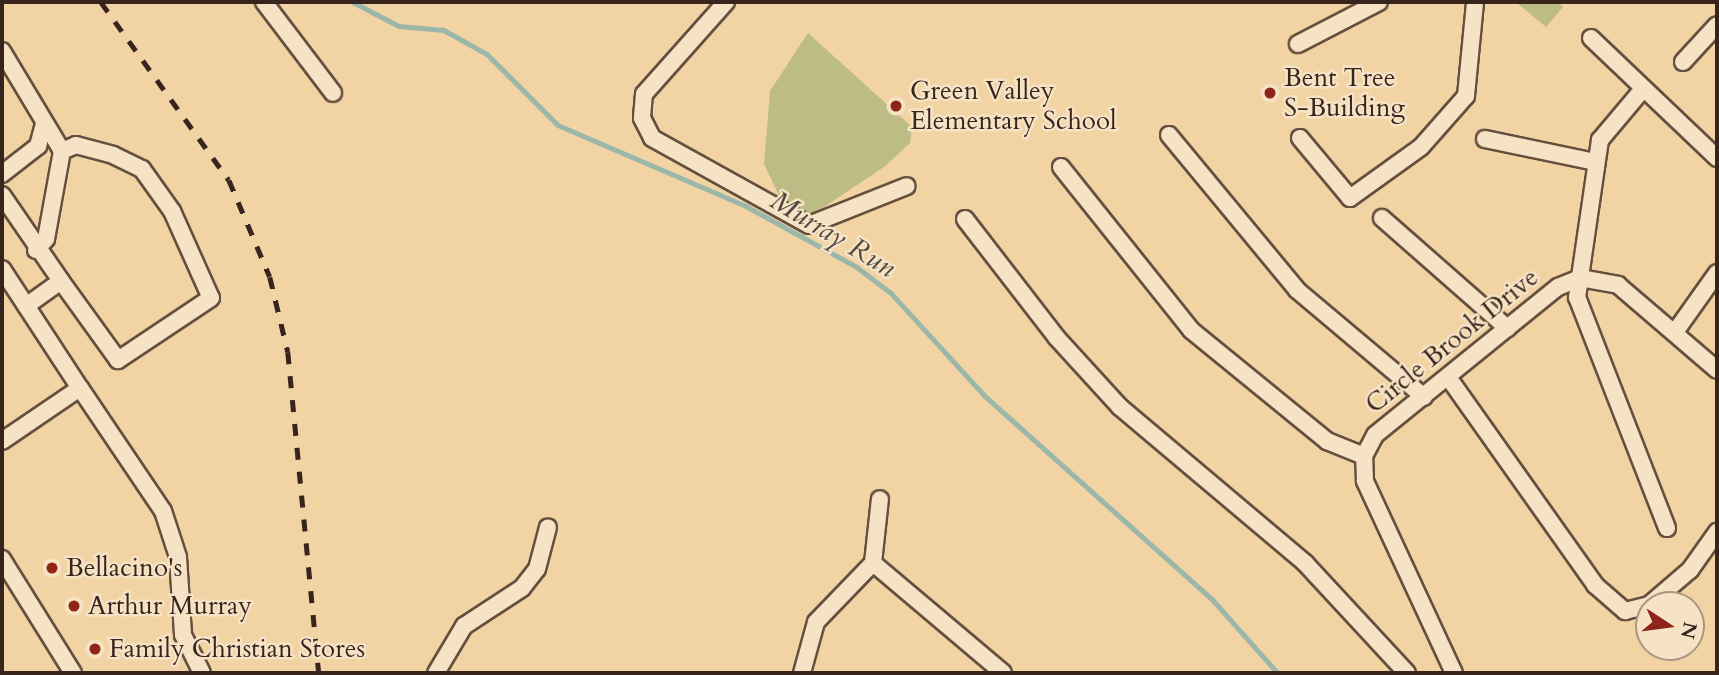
<!DOCTYPE html>
<style>
body{margin:0}
#map{position:relative;width:1719px;height:675px;overflow:hidden;background:#f1d3a4;font-family:Cardo,serif}
div>[style]{position:absolute}
[style*='--x']{left:calc(var(--x)*1px);top:calc(var(--y)*1px);width:calc(var(--w)*1px);rotate:calc(var(--a)*1deg)}
.green>*{inset:0;background:#bcbc84}
.stream>*{height:4.5px;margin:-2.25px;padding:0 2.25px;transform-origin:2.25px;border-radius:2.25px;background:#9bb7a9}
.roads{filter:drop-shadow(2px 0 #65503f) drop-shadow(-2px 0 #65503f) drop-shadow(0 2px #65503f) drop-shadow(0 -2px #65503f)}
.minor>*{height:16px;margin:-8px;padding:0 8px;transform-origin:8px;border-radius:8px;background:#f6e2c4}
.rail>*{height:4.5px;margin-top:-2.25px;transform-origin:0;background:repeating-linear-gradient(90deg,#36241d 0 12px,transparent 0 24px)}
.dots>*{width:19px;height:19px;translate:-50% -50%;box-sizing:border-box;border:4px solid #f6e2c4;border-radius:50%}
span{translate:-50% -50%;white-space:nowrap;text-align:center;line-height:1.15;-webkit-text-stroke:5px #f6e2c4;paint-order:stroke}
.poi-label{font-size:26px;color:#36241d}
.left{translate:0 -50%;text-align:left}
.street-label{font-size:26px;color:#36241d}
.water-label{font-size:28px;color:#4f4940;font-style:italic}
.frame{position:absolute;inset:0;border:4px solid #36241d;pointer-events:none}
.north{position:absolute;left:1635px;top:591px;width:70px;height:70px;box-sizing:border-box;background:#f6e2c4;border:2px solid #a99681;border-radius:50%;rotate:103deg;font-size:19px;font-weight:700;line-height:28px;text-align:center;color:#36241d}
.north::after{content:'';display:block;margin:auto;width:24px;height:32px;background:#8f2418;clip-path:polygon(50% 0,100% 100%,50% 72%,0 100%)}
</style>
<div id="map">
<div class="green">
<i style="clip-path:polygon(1558px 2px,1563px 7px,1546px 27px,1517px 3px)"></i>
<i style="clip-path:polygon(808px 33px,912px 127px,910px 143px,884px 167px,812px 215px,785px 208px,764px 164px,770px 91px)"></i>
</div>
<div class="stream">
<i style="--x:353;--y:2;--w:52;--a:27.6"></i>
<i style="--x:399;--y:26;--w:45;--a:5.1"></i>
<i style="--x:444;--y:30;--w:49;--a:29.2"></i>
<i style="--x:487;--y:54;--w:100;--a:45"></i>
<i style="--x:558;--y:125;--w:205;--a:23.3"></i>
<i style="--x:746;--y:206;--w:127;--a:28.8"></i>
<i style="--x:857;--y:267;--w:43;--a:37.4"></i>
<i style="--x:891;--y:293;--w:139;--a:47.6"></i>
<i style="--x:985;--y:396;--w:305;--a:41.8"></i>
<i style="--x:1212;--y:599;--w:99;--a:48.3"></i>
</div>
<div class="roads">
<div class="minor">
<i style="--x:264;--y:2;--w:114;--a:52.8"></i>
<i style="--x:726;--y:2;--w:123;--a:131.7"></i>
<i style="--x:644;--y:94;--w:24;--a:95"></i>
<i style="--x:642;--y:118;--w:22;--a:63"></i>
<i style="--x:652;--y:138;--w:179;--a:29"></i>
<i style="--x:809;--y:225;--w:105;--a:-21.7"></i>
<i style="--x:1591;--y:38;--w:174;--a:43.6"></i>
<i style="--x:1298;--y:44;--w:91;--a:-27.4"></i>
<i style="--x:2;--y:51;--w:117;--a:59"></i>
<i style="--x:1683;--y:62;--w:50;--a:-47.4"></i>
<i style="--x:1643;--y:89;--w:67;--a:130.1"></i>
<i style="--x:1600;--y:140;--w:159;--a:98.3"></i>
<i style="--x:1577;--y:297;--w:248;--a:68.7"></i>
<i style="--x:1169;--y:135;--w:201;--a:50.4"></i>
<i style="--x:1297;--y:290;--w:166;--a:40.1"></i>
<i style="--x:1300;--y:138;--w:78;--a:50.2"></i>
<i style="--x:1350;--y:198;--w:87;--a:-35.7"></i>
<i style="--x:1421;--y:147;--w:68;--a:-48.6"></i>
<i style="--x:1466;--y:96;--w:94;--a:-84.5"></i>
<i style="--x:1485;--y:139;--w:112;--a:11.8"></i>
<i style="--x:1061;--y:167;--w:208;--a:51.4"></i>
<i style="--x:1191;--y:330;--w:176;--a:39.2"></i>
<i style="--x:1327;--y:441;--w:40;--a:22"></i>
<i style="--x:2;--y:174;--w:46;--a:-37.9"></i>
<i style="--x:38;--y:146;--w:23;--a:-75"></i>
<i style="--x:2;--y:195;--w:104;--a:55.5"></i>
<i style="--x:61;--y:281;--w:43;--a:144.5"></i>
<i style="--x:1382;--y:218;--w:167;--a:41.3"></i>
<i style="--x:965;--y:219;--w:150;--a:52.3"></i>
<i style="--x:1057;--y:338;--w:93;--a:47.6"></i>
<i style="--x:1120;--y:407;--w:242;--a:40.1"></i>
<i style="--x:1305;--y:563;--w:150;--a:47.2"></i>
<i style="--x:36;--y:250;--w:15;--a:-48"></i>
<i style="--x:46;--y:239;--w:89;--a:-79.7"></i>
<i style="--x:62;--y:151;--w:15;--a:-23"></i>
<i style="--x:76;--y:145;--w:38;--a:15"></i>
<i style="--x:113;--y:155;--w:32;--a:26"></i>
<i style="--x:142;--y:169;--w:52;--a:54.5"></i>
<i style="--x:172;--y:211;--w:95;--a:65.9"></i>
<i style="--x:211;--y:298;--w:112;--a:146.3"></i>
<i style="--x:118;--y:360;--w:97;--a:-125.8"></i>
<i style="--x:2;--y:269;--w:142;--a:56.8"></i>
<i style="--x:80;--y:388;--w:94;--a:145.8"></i>
<i style="--x:1675;--y:332;--w:72;--a:-54.6"></i>
<i style="--x:1448;--y:377;--w:255;--a:54.7"></i>
<i style="--x:1595;--y:585;--w:40;--a:41"></i>
<i style="--x:1625;--y:611;--w:25;--a:-14"></i>
<i style="--x:80;--y:388;--w:148;--a:56"></i>
<i style="--x:163;--y:511;--w:48;--a:71.9"></i>
<i style="--x:178;--y:557;--w:78;--a:86.3"></i>
<i style="--x:183;--y:635;--w:42;--a:63.4"></i>
<i style="--x:2;--y:559;--w:134;--a:58.1"></i>
<i style="--x:873;--y:563;--w:64;--a:-83.8"></i>
<i style="--x:1649;--y:605;--w:54;--a:-40.5"></i>
<i style="--x:1690;--y:570;--w:47;--a:-54.6"></i>
<i style="--x:436;--y:673;--w:55;--a:-59.2"></i>
<i style="--x:464;--y:626;--w:69;--a:-33.2"></i>
<i style="--x:522;--y:588;--w:24;--a:-52"></i>
<i style="--x:537;--y:569;--w:43;--a:-75.3"></i>
<i style="--x:802;--y:673;--w:53;--a:-74.6"></i>
<i style="--x:816;--y:622;--w:82;--a:-46"></i>
<i style="--x:873;--y:563;--w:170;--a:40.2"></i>
<i style="--x:1454;--y:673;--w:212;--a:-114.9"></i>
<i style="--x:1365;--y:481;--w:25;--a:-92"></i>
<i style="--x:1364;--y:456;--w:24;--a:-62"></i>
<i style="--x:1375;--y:435;--w:235;--a:-39"></i>
<i style="--x:1558;--y:287;--w:24;--a:-22"></i>
<i style="--x:1580;--y:278;--w:39;--a:10"></i>
<i style="--x:1618;--y:285;--w:130;--a:40.6"></i>
</div>
</div>
<div class="rail">
<i style="--x:101;--y:2;--w:219;--a:54.3"></i>
<i style="--x:229;--y:180;--w:105;--a:67.1"></i>
<i style="--x:270;--y:277;--w:77;--a:76.5"></i>
<i style="--x:288;--y:352;--w:322;--a:84.5"></i>
</div>
<div class="dots">
<i style="left:1270px;top:93px;background:#8f2418"></i>
<i style="left:896px;top:106px;background:#8f2418"></i>
<i style="left:52px;top:568px;background:#8f2418"></i>
<i style="left:74px;top:606px;background:#8f2418"></i>
<i style="left:95px;top:649px;background:#8f2418"></i>
</div>
<div class="poi-label">
<span class="left" style="left:1284px;top:93px">Bent Tree<br>S-Building</span>
<span class="left" style="left:910px;top:106px">Green Valley<br>Elementary School</span>
<span class="left" style="left:66px;top:568px">Bellacino's</span>
<span class="left" style="left:88px;top:606px">Arthur Murray</span>
<span class="left" style="left:109px;top:649px">Family Christian Stores</span>
</div>
<div class="street-label">
<span style="left:1452px;top:341px;rotate:-39deg">Circle Brook Drive</span>
</div>
<div class="water-label">
<span style="left:833px;top:234px;rotate:31deg">Murray Run</span>
</div>
<div class="frame"></div>
<div class="north">N</div>
</div>
